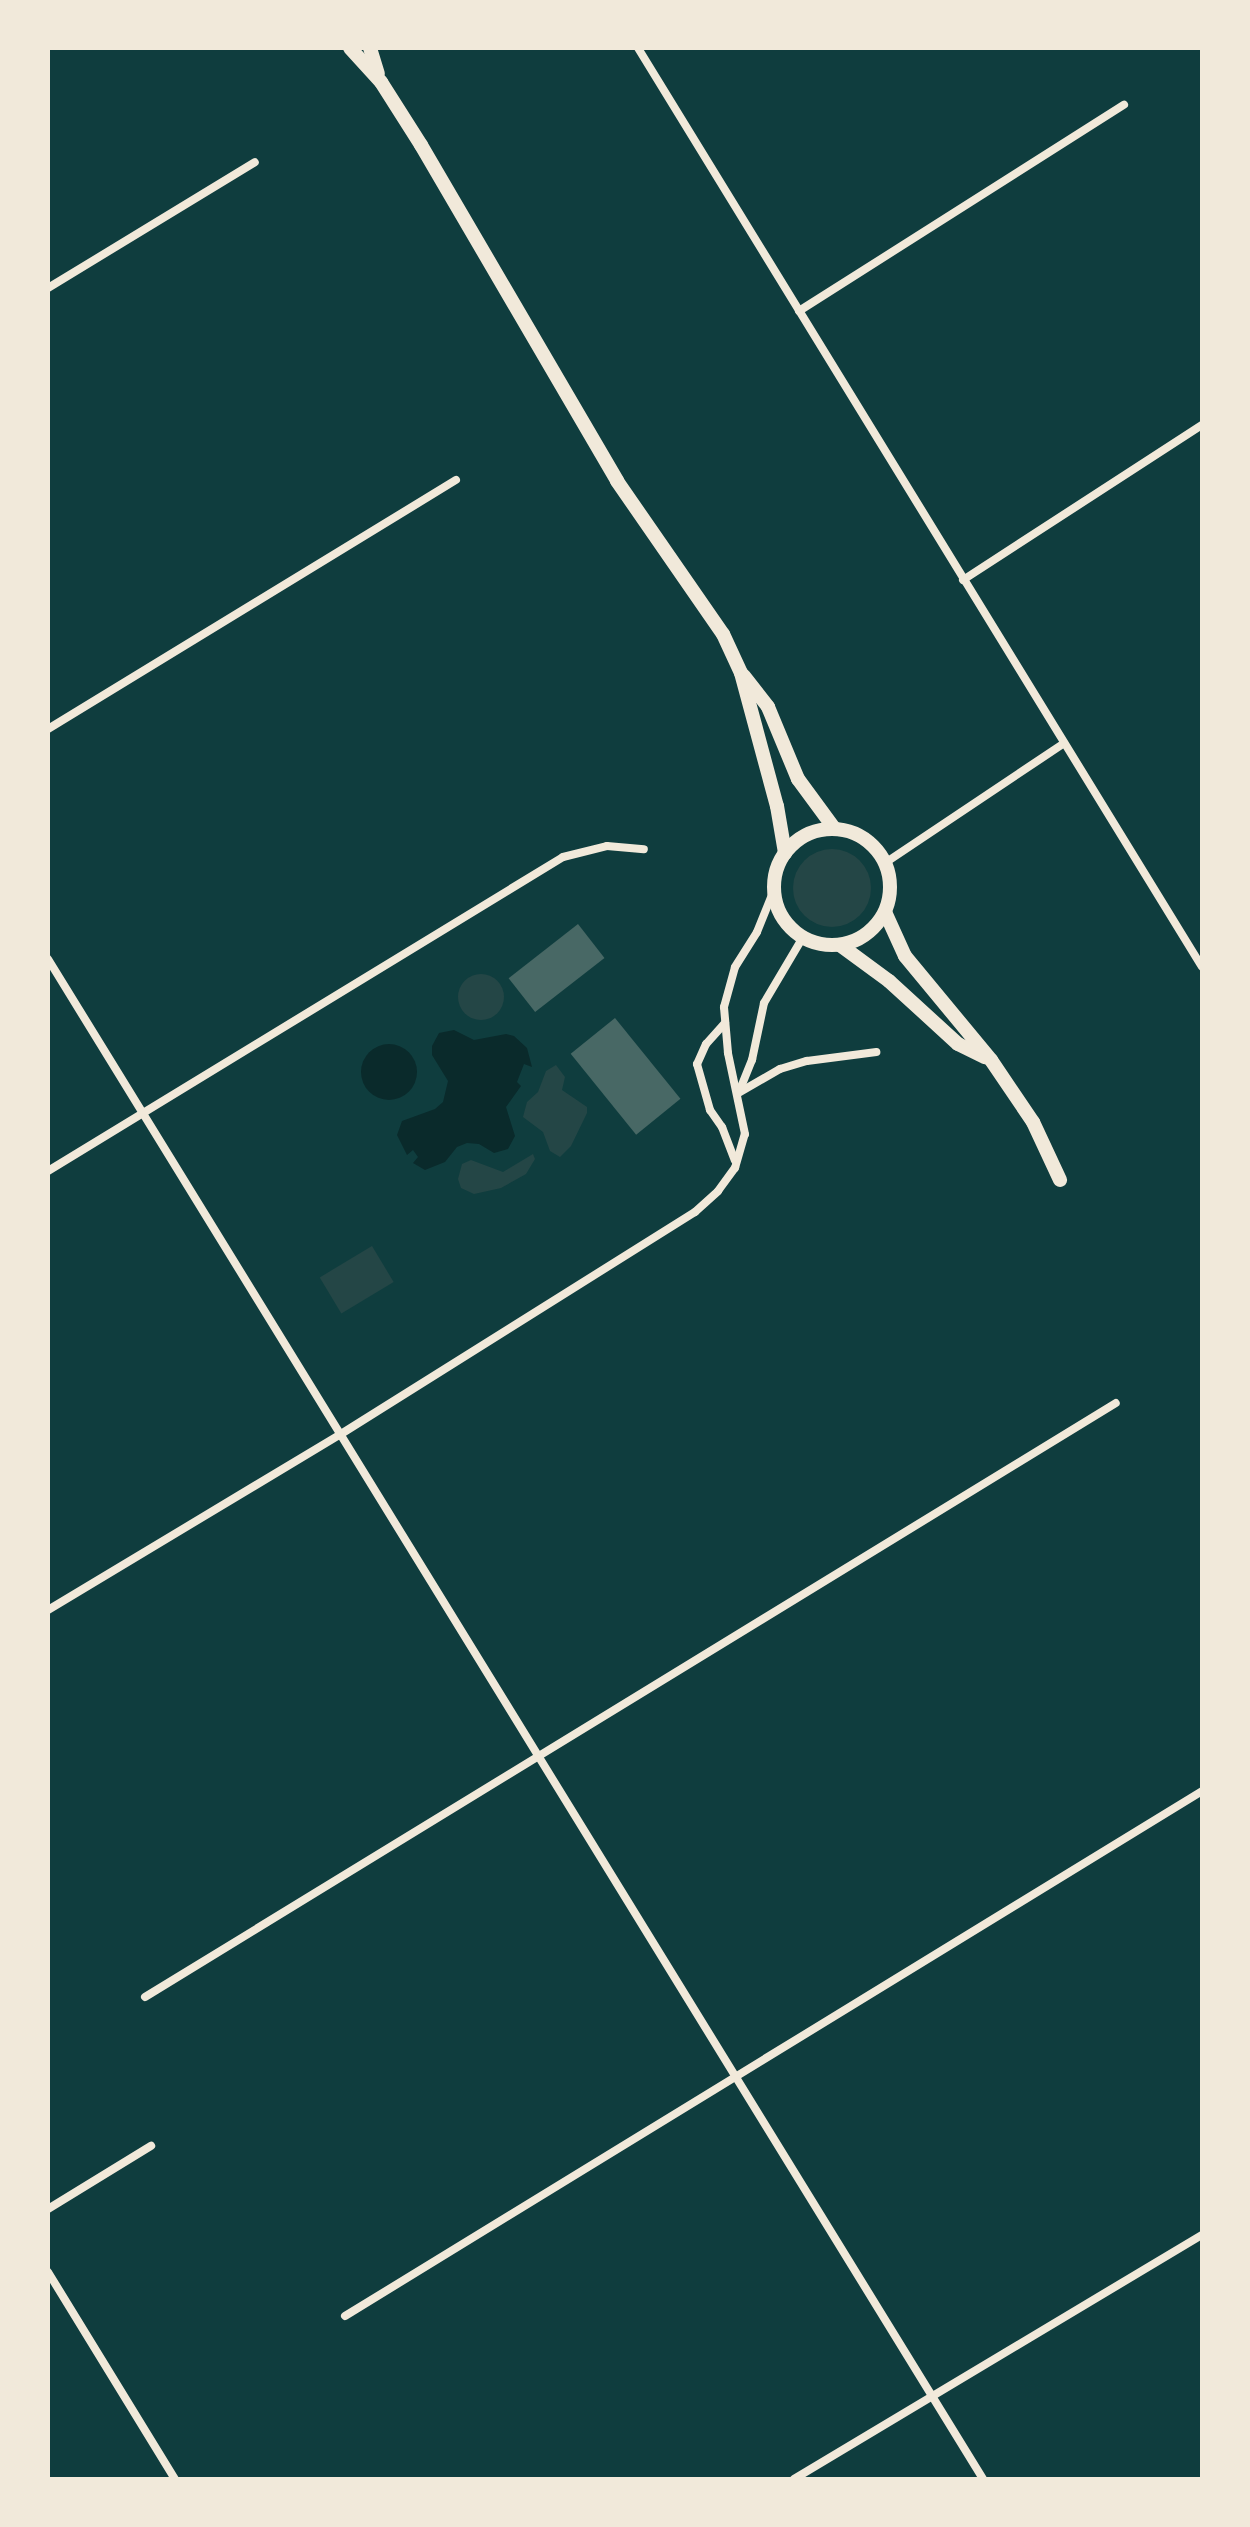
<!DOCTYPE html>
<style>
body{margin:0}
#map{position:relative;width:1250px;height:2527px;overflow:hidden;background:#0f3d3e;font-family:Poppins,sans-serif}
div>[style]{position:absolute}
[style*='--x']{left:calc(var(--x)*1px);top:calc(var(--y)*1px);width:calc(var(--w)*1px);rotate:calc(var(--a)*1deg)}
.green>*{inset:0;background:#244646;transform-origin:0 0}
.round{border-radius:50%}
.water>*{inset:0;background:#0a2a2b}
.building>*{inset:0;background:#486865;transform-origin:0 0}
.minor>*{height:8px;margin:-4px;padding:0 4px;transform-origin:4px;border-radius:4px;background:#f1e9da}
.tertiary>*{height:14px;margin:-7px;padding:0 7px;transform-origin:7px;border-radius:7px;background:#f1e9da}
.tertiary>.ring{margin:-7px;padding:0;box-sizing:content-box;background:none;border:14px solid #f1e9da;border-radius:50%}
span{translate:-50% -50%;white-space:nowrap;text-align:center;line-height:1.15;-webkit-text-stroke:7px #f1e9da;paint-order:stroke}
.frame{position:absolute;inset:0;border:50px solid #f1e9da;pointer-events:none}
</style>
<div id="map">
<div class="green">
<i class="round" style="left:793px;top:849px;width:78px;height:78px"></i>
<i class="round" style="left:458px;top:974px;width:46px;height:46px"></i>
<i style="clip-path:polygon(556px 1065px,565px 1077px,562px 1090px,587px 1107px,587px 1113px,571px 1146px,560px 1157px,550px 1151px,543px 1132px,523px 1117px,527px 1102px,538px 1092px,546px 1071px)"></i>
<i style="clip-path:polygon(533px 1154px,535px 1159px,526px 1174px,501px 1188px,474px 1194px,461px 1188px,458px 1179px,462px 1164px,471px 1160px,503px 1172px)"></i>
<i style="left:372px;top:1246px;width:42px;height:61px;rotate:59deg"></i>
</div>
<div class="water">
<i style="clip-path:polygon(454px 1030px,474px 1040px,506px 1034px,514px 1036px,527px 1048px,532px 1067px,524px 1064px,517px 1082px,521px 1086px,506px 1107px,515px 1136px,508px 1149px,494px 1153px,479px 1144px,467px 1143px,457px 1147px,445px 1162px,425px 1170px,413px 1163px,418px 1157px,413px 1150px,407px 1155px,397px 1135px,402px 1121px,435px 1109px,443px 1102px,448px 1081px,432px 1055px,432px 1046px,439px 1033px)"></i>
<i class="round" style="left:361px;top:1044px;width:56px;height:56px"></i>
</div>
<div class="building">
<i style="left:578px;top:924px;width:43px;height:88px;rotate:52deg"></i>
<i style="left:615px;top:1018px;width:104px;height:57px;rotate:51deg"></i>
</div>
<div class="minor">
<i style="--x:638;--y:48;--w:1078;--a:58.46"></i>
<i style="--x:48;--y:288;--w:242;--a:-31.3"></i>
<i style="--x:799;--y:311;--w:385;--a:-32.4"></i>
<i style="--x:963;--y:580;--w:285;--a:-33"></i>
<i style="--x:48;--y:729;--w:478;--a:-31.4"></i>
<i style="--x:885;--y:863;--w:214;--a:-33.8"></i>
<i style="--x:48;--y:959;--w:1785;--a:58.4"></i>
<i style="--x:725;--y:1023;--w:28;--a:132"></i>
<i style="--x:706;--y:1044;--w:22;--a:114"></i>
<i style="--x:697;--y:1064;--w:48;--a:74.2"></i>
<i style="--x:710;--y:1110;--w:21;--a:55"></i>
<i style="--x:722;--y:1127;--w:36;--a:69"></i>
<i style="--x:739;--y:1092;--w:35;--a:-68"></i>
<i style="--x:752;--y:1060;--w:58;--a:-78.1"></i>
<i style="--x:764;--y:1003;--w:77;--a:-59.4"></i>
<i style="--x:740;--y:1092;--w:46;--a:-29.9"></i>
<i style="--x:780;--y:1069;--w:28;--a:-17"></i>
<i style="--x:807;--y:1061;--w:70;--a:-7.4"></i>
<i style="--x:48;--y:1171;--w:603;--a:-31.37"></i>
<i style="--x:563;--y:857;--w:45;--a:-14"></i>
<i style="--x:607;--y:846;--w:37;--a:5"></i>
<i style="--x:48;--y:1610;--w:342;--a:-31"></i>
<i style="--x:341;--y:1434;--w:418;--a:-32.1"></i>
<i style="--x:695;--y:1212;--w:31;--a:-42"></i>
<i style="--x:718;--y:1191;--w:29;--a:-54"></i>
<i style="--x:735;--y:1168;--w:35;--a:-74"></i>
<i style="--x:745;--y:1134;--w:83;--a:-101.9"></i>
<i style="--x:728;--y:1053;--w:46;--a:-95"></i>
<i style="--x:724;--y:1007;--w:41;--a:-74.6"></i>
<i style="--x:735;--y:967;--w:41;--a:-57.8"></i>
<i style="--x:757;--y:932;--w:45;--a:-68"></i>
<i style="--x:145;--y:1997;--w:1138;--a:-31.46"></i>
<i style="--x:48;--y:2209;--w:121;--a:-31.5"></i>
<i style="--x:48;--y:2272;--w:243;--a:58.5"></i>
<i style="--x:345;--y:2316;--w:1005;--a:-31.49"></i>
<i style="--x:794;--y:2479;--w:475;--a:-30.9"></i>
</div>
<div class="tertiary">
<i style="--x:350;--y:48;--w:46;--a:47.6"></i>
<i style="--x:381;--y:82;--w:75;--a:57.6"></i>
<i style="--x:421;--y:145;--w:389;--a:59.7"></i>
<i style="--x:617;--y:481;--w:186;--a:55.3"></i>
<i style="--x:723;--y:634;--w:43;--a:65.2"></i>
<i style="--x:741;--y:673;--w:138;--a:74.9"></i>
<i style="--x:777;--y:806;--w:48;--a:80.3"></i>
<i style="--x:370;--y:48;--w:27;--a:73"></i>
<i style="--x:744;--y:676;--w:39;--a:52"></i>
<i style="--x:768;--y:707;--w:78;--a:67.4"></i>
<i style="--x:798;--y:779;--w:61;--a:53.7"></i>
<i class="ring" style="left:774px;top:829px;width:102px;height:102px"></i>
<i style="--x:885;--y:912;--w:48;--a:65.6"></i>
<i style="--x:905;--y:956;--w:135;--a:50.4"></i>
<i style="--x:991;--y:1060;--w:75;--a:55.9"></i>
<i style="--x:1033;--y:1122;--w:64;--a:65"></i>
<i style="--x:840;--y:945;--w:61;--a:36.3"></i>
<i style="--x:889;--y:981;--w:93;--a:42.4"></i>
<i style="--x:958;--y:1044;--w:30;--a:26"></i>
</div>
<div class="frame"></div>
</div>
